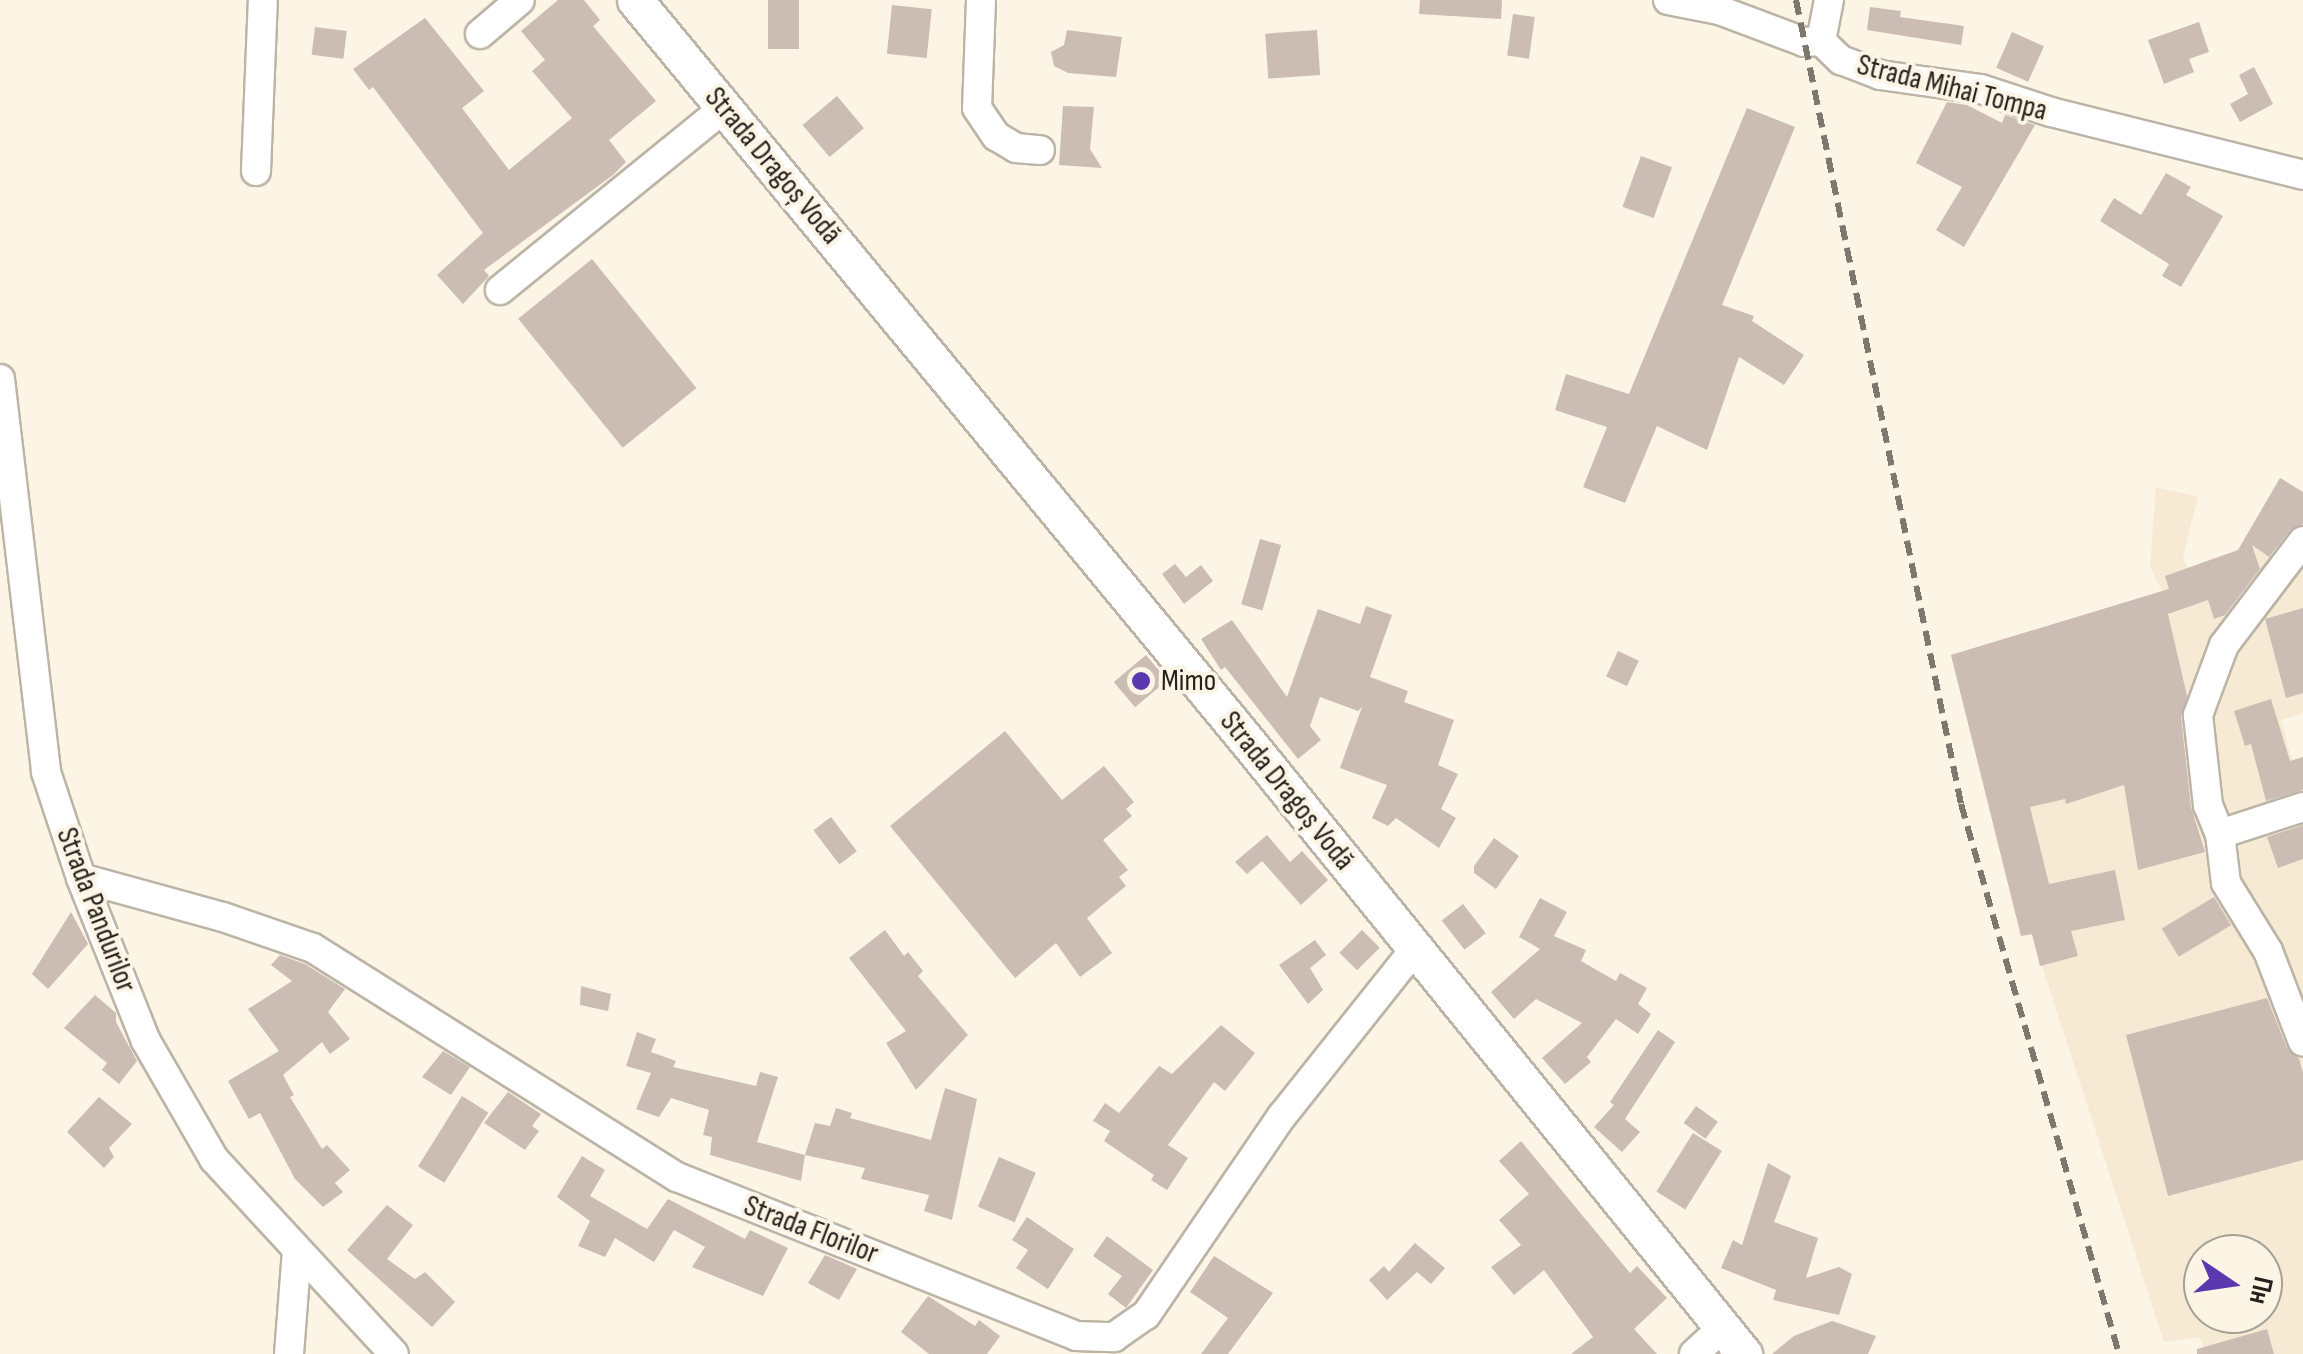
<!DOCTYPE html>
<meta charset="utf-8">
<style>
body{margin:0}
#map{position:relative;width:2303px;height:1354px;overflow:hidden;background:#fcf4e5;font-family:"Sofia Sans Condensed",sans-serif}
div>[style]{position:absolute}
[style*='--x']{left:calc(var(--x)*1px);top:calc(var(--y)*1px);width:calc(var(--w)*1px);rotate:calc(var(--a)*1deg)}
.built>*{inset:0;background:#f6ead4}
.building>*{inset:0;background:#ccbdb4;transform-origin:0 0}
.roads{filter:drop-shadow(2px 0 #bcb4a6) drop-shadow(-2px 0 #bcb4a6) drop-shadow(0 2px #bcb4a6) drop-shadow(0 -2px #bcb4a6)}
.minor>*{height:28px;margin:-14px;padding:0 14px;transform-origin:14px;border-radius:14px;background:#fff}
.major>*{height:35px;margin:-17.5px;padding:0 17.5px;transform-origin:17.5px;border-radius:17.5px;background:#fff}
.rail>*{height:6px;margin-top:-3px;transform-origin:0;background:repeating-linear-gradient(90deg,#7d776e 0 15px,transparent 0 23px)}
.dots>*{width:28px;height:28px;translate:-50% -50%;box-sizing:border-box;border:5px solid #fcf4e5;border-radius:50%}
span{translate:-50% -50%;white-space:nowrap;text-align:center;line-height:1.15;-webkit-text-stroke:8px #fcf4e5;paint-order:stroke}
.street-label{font-size:30px;color:#24211c}
.poi-label{font-size:30px;color:#24211c}
.left{translate:0 -50%;text-align:left}
.north{position:absolute;left:2183px;top:1234px;width:100px;height:100px;box-sizing:border-box;background:#fcf4e5;border:2px solid #a6a095;border-radius:50%;rotate:103deg;font-size:28px;font-weight:700;line-height:40px;text-align:center;color:#24211c}
.north::after{content:'';display:block;margin:auto;width:35px;height:45px;background:#5c38b0;clip-path:polygon(50% 0,100% 100%,50% 72%,0 100%)}
</style>
<div id="map">
<div class="built">
<i style="clip-path:polygon(evenodd,2280px 478px,2303px 492px,2303px 713px,2281px 720px,2292px 760px,2303px 757px,2303px 1354px,2205px 1354px,2200px 1337px,2164px 1342px,2032px 935px,2021px 936px,1951px 655px,2162px 591px,2150px 567px,2156px 487px,2198px 497px,2183px 556px,2187px 568px,2250px 546px,2242px 543px,2280px 478px,2203px 1254px,2263px 1254px,2263px 1314px,2203px 1314px,2203px 1254px)"></i>
</div>
<div class="building">
<i style="clip-path:polygon(558px 0,584px 0,600px 20px,593px 26px,656px 101px,609px 140px,626px 162px,613px 175px,484px 270px,489px 276px,463px 304px,437px 275px,483px 233px,373px 87px,369px 90px,353px 69px,425px 18px,484px 91px,462px 108px,509px 170px,572px 118px,532px 71px,545px 60px,521px 31px)"></i>
<i style="left:768px;top:0;width:31px;height:49px"></i>
<i style="clip-path:polygon(1420px 0,1502px 0,1501px 19px,1419px 14px)"></i>
<i style="left:892px;top:5px;width:40px;height:49px;rotate:6deg"></i>
<i style="clip-path:polygon(1870px 7px,1901px 11px,1900px 17px,1964px 26px,1961px 45px,1867px 30px)"></i>
<i style="left:1513px;top:14px;width:22px;height:42px;rotate:8deg"></i>
<i style="clip-path:polygon(2199px 22px,2209px 52px,2189px 59px,2194px 72px,2164px 84px,2148px 40px)"></i>
<i style="left:315px;top:27px;width:32px;height:28px;rotate:7deg"></i>
<i style="clip-path:polygon(1067px 30px,1122px 37px,1116px 77px,1068px 73px,1054px 66px,1051px 52px,1064px 45px)"></i>
<i style="left:1317px;top:30px;width:45px;height:52px;rotate:86deg"></i>
<i style="left:2012px;top:32px;width:35px;height:39px;rotate:24deg"></i>
<i style="clip-path:polygon(2254px 67px,2273px 104px,2240px 122px,2230px 104px,2248px 94px,2239px 75px)"></i>
<i style="left:837px;top:96px;width:42px;height:45px;rotate:50deg"></i>
<i style="clip-path:polygon(1947px 102px,1967px 105px,2002px 123px,2005px 115px,2035px 125px,1964px 247px,1936px 230px,1962px 187px,1916px 163px)"></i>
<i style="clip-path:polygon(1063px 106px,1094px 107px,1090px 149px,1102px 168px,1059px 165px)"></i>
<i style="clip-path:polygon(1747px 108px,1795px 127px,1722px 305px,1754px 316px,1752px 321px,1804px 355px,1784px 385px,1739px 357px,1707px 450px,1657px 426px,1625px 503px,1583px 487px,1607px 427px,1555px 410px,1566px 374px,1629px 394px)"></i>
<i style="left:1641px;top:156px;width:33px;height:54px;rotate:20deg"></i>
<i style="clip-path:polygon(2166px 173px,2191px 187px,2186px 195px,2223px 216px,2181px 287px,2162px 276px,2169px 264px,2100px 221px,2114px 198px,2141px 215px)"></i>
<i style="left:592px;top:259px;width:166px;height:95px;rotate:51deg"></i>
<i style="clip-path:polygon(2280px 478px,2303px 492px,2303px 524px,2290px 530px,2269px 557px,2252px 545px,2260px 569px,2225px 615px,2214px 619px,2208px 600px,2168px 614px,2187px 696px,2181px 717px,2191px 807px,2205px 852px,2138px 870px,2124px 785px,2066px 804px,2065px 799px,2030px 807px,2049px 884px,2115px 870px,2125px 920px,2071px 931px,2078px 956px,2040px 966px,2032px 934px,2021px 936px,1951px 655px,2169px 589px,2165px 576px,2238px 550px)"></i>
<i style="left:1260px;top:539px;width:22px;height:68px;rotate:16deg"></i>
<i style="clip-path:polygon(1175px 564px,1186px 577px,1201px 565px,1213px 581px,1184px 604px,1162px 574px)"></i>
<i style="clip-path:polygon(1366px 606px,1392px 615px,1370px 677px,1408px 691px,1404px 702px,1454px 720px,1438px 765px,1458px 774px,1441px 809px,1456px 818px,1439px 848px,1396px 818px,1388px 826px,1372px 818px,1387px 785px,1340px 768px,1362px 707px,1358px 711px,1320px 697px,1310px 726px,1321px 740px,1298px 759px,1225px 667px,1221px 670px,1201px 639px,1232px 620px,1287px 697px,1318px 609px,1360px 624px)"></i>
<i style="clip-path:polygon(2303px 608px,2303px 693px,2286px 698px,2265px 619px)"></i>
<i style="left:1618px;top:651px;width:23px;height:28px;rotate:25deg"></i>
<i style="left:1146px;top:655px;width:33px;height:42px;rotate:50deg"></i>
<i style="clip-path:polygon(2271px 699px,2290px 761px,2303px 757px,2303px 790px,2266px 801px,2251px 744px,2245px 746px,2234px 711px)"></i>
<i style="clip-path:polygon(1005px 731px,1062px 800px,1104px 766px,1134px 802px,1126px 809px,1132px 816px,1103px 840px,1128px 870px,1119px 877px,1126px 886px,1087px 918px,1112px 953px,1080px 977px,1056px 943px,1015px 978px,890px 826px)"></i>
<i style="left:831px;top:817px;width:43px;height:22px;rotate:53deg"></i>
<i style="clip-path:polygon(2303px 825px,2303px 859px,2278px 868px,2267px 837px)"></i>
<i style="clip-path:polygon(1267px 835px,1290px 862px,1302px 851px,1328px 880px,1301px 905px,1262px 861px,1247px 874px,1235px 862px)"></i>
<i style="clip-path:polygon(1494px 838px,1519px 856px,1496px 889px,1474px 873px,1474px 866px)"></i>
<i style="left:2214px;top:897px;width:33px;height:61px;rotate:59deg"></i>
<i style="clip-path:polygon(1540px 898px,1567px 912px,1554px 936px,1586px 950px,1581px 961px,1616px 981px,1620px 973px,1647px 988px,1638px 1004px,1651px 1014px,1638px 1034px,1616px 1019px,1587px 1057px,1591px 1062px,1565px 1084px,1542px 1058px,1582px 1023px,1536px 999px,1514px 1019px,1491px 992px,1540px 949px,1519px 937px)"></i>
<i style="left:1463px;top:904px;width:37px;height:27px;rotate:52deg"></i>
<i style="clip-path:polygon(71px 912px,88px 944px,48px 989px,32px 974px)"></i>
<i style="clip-path:polygon(885px 930px,904px 956px,908px 952px,923px 971px,918px 976px,968px 1035px,916px 1090px,886px 1043px,906px 1031px,849px 958px)"></i>
<i style="left:1362px;top:930px;width:25px;height:32px;rotate:45deg"></i>
<i style="clip-path:polygon(1315px 940px,1326px 955px,1310px 968px,1323px 990px,1308px 1004px,1279px 965px)"></i>
<i style="clip-path:polygon(280px 955px,305px 964px,345px 989px,328px 1012px,350px 1039px,330px 1054px,322px 1042px,283px 1075px,294px 1095px,290px 1097px,322px 1149px,327px 1145px,350px 1170px,335px 1183px,343px 1192px,323px 1207px,295px 1179px,260px 1113px,249px 1119px,228px 1081px,279px 1051px,248px 1009px,292px 981px,271px 965px)"></i>
<i style="clip-path:polygon(581px 986px,611px 994px,608px 1011px,580px 1005px)"></i>
<i style="clip-path:polygon(95px 995px,116px 1013px,116px 1022px,137px 1061px,119px 1084px,102px 1070px,107px 1063px,64px 1028px)"></i>
<i style="clip-path:polygon(2267px 998px,2287px 1048px,2299px 1059px,2303px 1073px,2303px 1160px,2168px 1196px,2126px 1035px)"></i>
<i style="clip-path:polygon(1221px 1025px,1255px 1053px,1225px 1091px,1214px 1082px,1168px 1145px,1188px 1158px,1167px 1190px,1151px 1180px,1154px 1175px,1104px 1141px,1110px 1131px,1093px 1121px,1105px 1103px,1119px 1113px,1159px 1066px,1172px 1074px)"></i>
<i style="clip-path:polygon(1658px 1030px,1675px 1042px,1625px 1119px,1640px 1132px,1622px 1152px,1594px 1127px,1614px 1105px,1610px 1102px)"></i>
<i style="clip-path:polygon(637px 1032px,656px 1039px,651px 1052px,676px 1061px,673px 1067px,756px 1086px,760px 1072px,778px 1077px,757px 1142px,805px 1155px,801px 1181px,710px 1155px,712px 1137px,703px 1135px,709px 1110px,671px 1098px,659px 1117px,636px 1109px,651px 1073px,626px 1066px)"></i>
<i style="clip-path:polygon(443px 1051px,470px 1067px,451px 1095px,422px 1077px)"></i>
<i style="clip-path:polygon(945px 1088px,977px 1099px,952px 1220px,924px 1211px,929px 1195px,861px 1179px,865px 1168px,805px 1155px,815px 1123px,830px 1126px,836px 1108px,852px 1113px,850px 1118px,931px 1140px)"></i>
<i style="clip-path:polygon(508px 1092px,541px 1114px,532px 1126px,539px 1131px,525px 1150px,484px 1123px)"></i>
<i style="left:462px;top:1096px;width:31px;height:83px;rotate:32deg"></i>
<i style="clip-path:polygon(99px 1097px,132px 1124px,109px 1148px,114px 1157px,104px 1168px,67px 1132px)"></i>
<i style="left:1696px;top:1106px;width:27px;height:21px;rotate:36deg"></i>
<i style="left:1693px;top:1133px;width:34px;height:69px;rotate:32deg"></i>
<i style="clip-path:polygon(1521px 1141px,1630px 1273px,1637px 1266px,1667px 1298px,1634px 1329px,1657px 1354px,1571px 1354px,1593px 1337px,1544px 1270px,1514px 1295px,1491px 1267px,1521px 1245px,1499px 1220px,1529px 1194px,1499px 1161px)"></i>
<i style="clip-path:polygon(582px 1156px,605px 1170px,590px 1196px,647px 1229px,668px 1199px,745px 1239px,750px 1230px,788px 1248px,763px 1296px,692px 1267px,705px 1247px,674px 1230px,654px 1262px,615px 1238px,605px 1257px,578px 1246px,590px 1221px,557px 1197px)"></i>
<i style="left:999px;top:1157px;width:40px;height:54px;rotate:23deg"></i>
<i style="clip-path:polygon(1768px 1163px,1791px 1176px,1774px 1222px,1818px 1238px,1806px 1278px,1839px 1267px,1852px 1274px,1839px 1315px,1773px 1300px,1776px 1290px,1721px 1268px,1733px 1240px,1742px 1245px)"></i>
<i style="clip-path:polygon(387px 1205px,413px 1225px,387px 1259px,415px 1279px,425px 1272px,455px 1302px,432px 1327px,347px 1250px)"></i>
<i style="clip-path:polygon(1027px 1217px,1074px 1249px,1048px 1289px,1016px 1268px,1028px 1250px,1012px 1240px)"></i>
<i style="clip-path:polygon(1107px 1236px,1153px 1270px,1126px 1308px,1108px 1294px,1122px 1276px,1093px 1256px)"></i>
<i style="clip-path:polygon(1415px 1243px,1445px 1268px,1431px 1284px,1417px 1272px,1387px 1300px,1369px 1280px,1384px 1266px,1389px 1272px)"></i>
<i style="clip-path:polygon(825px 1255px,857px 1269px,839px 1300px,808px 1283px)"></i>
<i style="clip-path:polygon(1214px 1256px,1273px 1293px,1228px 1354px,1201px 1354px,1228px 1318px,1190px 1292px)"></i>
<i style="clip-path:polygon(928px 1296px,975px 1326px,979px 1320px,1000px 1336px,987px 1354px,929px 1354px,901px 1332px)"></i>
<i style="clip-path:polygon(1832px 1321px,1876px 1336px,1868px 1354px,1772px 1354px,1794px 1336px)"></i>
<i style="clip-path:polygon(2267px 1329px,2274px 1354px,2197px 1354px,2197px 1349px)"></i>
</div>
<div class="roads">
<div class="minor">
<i style="--x:981;--y:0;--w:108;--a:92.1"></i>
<i style="--x:977;--y:108;--w:34;--a:56"></i>
<i style="--x:996;--y:136;--w:23;--a:31"></i>
<i style="--x:1016;--y:148;--w:24;--a:5"></i>
<i style="--x:1668;--y:0;--w:52;--a:11.1"></i>
<i style="--x:1719;--y:10;--w:91;--a:20.6"></i>
<i style="--x:1804;--y:42;--w:17;--a:-3"></i>
<i style="--x:1821;--y:41;--w:28;--a:44"></i>
<i style="--x:1841;--y:60;--w:42;--a:21"></i>
<i style="--x:1880;--y:75;--w:102;--a:7.9"></i>
<i style="--x:1981;--y:89;--w:74;--a:18.2"></i>
<i style="--x:2051;--y:112;--w:260;--a:14"></i>
<i style="--x:480;--y:34;--w:52;--a:-40.4"></i>
<i style="--x:1821;--y:41;--w:42;--a:-79"></i>
<i style="--x:256;--y:171;--w:171;--a:-87.7"></i>
<i style="--x:500;--y:290;--w:290;--a:-39.1"></i>
<i style="--x:0;--y:379;--w:396;--a:83.3"></i>
<i style="--x:46;--y:772;--w:112;--a:71.7"></i>
<i style="--x:81;--y:878;--w:175;--a:68.3"></i>
<i style="--x:146;--y:1041;--w:136;--a:60"></i>
<i style="--x:214;--y:1159;--w:265;--a:47.3"></i>
<i style="--x:2303;--y:541;--w:131;--a:127.2"></i>
<i style="--x:2224;--y:645;--w:75;--a:110.4"></i>
<i style="--x:2198;--y:715;--w:91;--a:83.7"></i>
<i style="--x:2208;--y:805;--w:31;--a:68"></i>
<i style="--x:2220;--y:834;--w:49;--a:83"></i>
<i style="--x:2226;--y:883;--w:80;--a:58.3"></i>
<i style="--x:2268;--y:951;--w:97;--a:69"></i>
<i style="--x:2220;--y:834;--w:87;--a:-18"></i>
<i style="--x:81;--y:878;--w:147;--a:15.4"></i>
<i style="--x:223;--y:917;--w:95;--a:19"></i>
<i style="--x:313;--y:948;--w:430;--a:32.2"></i>
<i style="--x:677;--y:1177;--w:430;--a:21.7"></i>
<i style="--x:1076;--y:1336;--w:38;--a:2"></i>
<i style="--x:1114;--y:1337;--w:39;--a:-35"></i>
<i style="--x:1146;--y:1315;--w:241;--a:-55.7"></i>
<i style="--x:1282;--y:1116;--w:212;--a:-51.5"></i>
<i style="--x:289;--y:1354;--w:103;--a:-85.6"></i>
<i style="--x:1694;--y:1354;--w:40;--a:-43"></i>
</div>
<div class="major">
<i style="--x:635;--y:0;--w:967;--a:50.45"></i>
<i style="--x:1251;--y:746;--w:783;--a:50.96"></i>
</div>
</div>
<div class="rail">
<i style="--x:1796;--y:0;--w:821;--a:78.4"></i>
<i style="--x:1961;--y:804;--w:572;--a:73.97"></i>
</div>
<div class="dots">
<i style="left:1141px;top:681px;background:#5c38b0"></i>
</div>
<div class="street-label">
<span style="left:1952px;top:88px;rotate:14deg">Strada Mihai Tompa</span>
<span style="left:773px;top:166px;rotate:50deg">Strada Dragoș Vodă</span>
<span style="left:1287px;top:791px;rotate:51deg">Strada Dragoș Vodă</span>
<span style="left:96px;top:910px;rotate:69deg">Strada Pandurilor</span>
<span style="left:811px;top:1230px;rotate:21deg">Strada Florilor</span>
</div>
<div class="poi-label">
<span class="left" style="left:1161px;top:681px">Mimo</span>
</div>
<div class="north">Пн</div>
</div>
